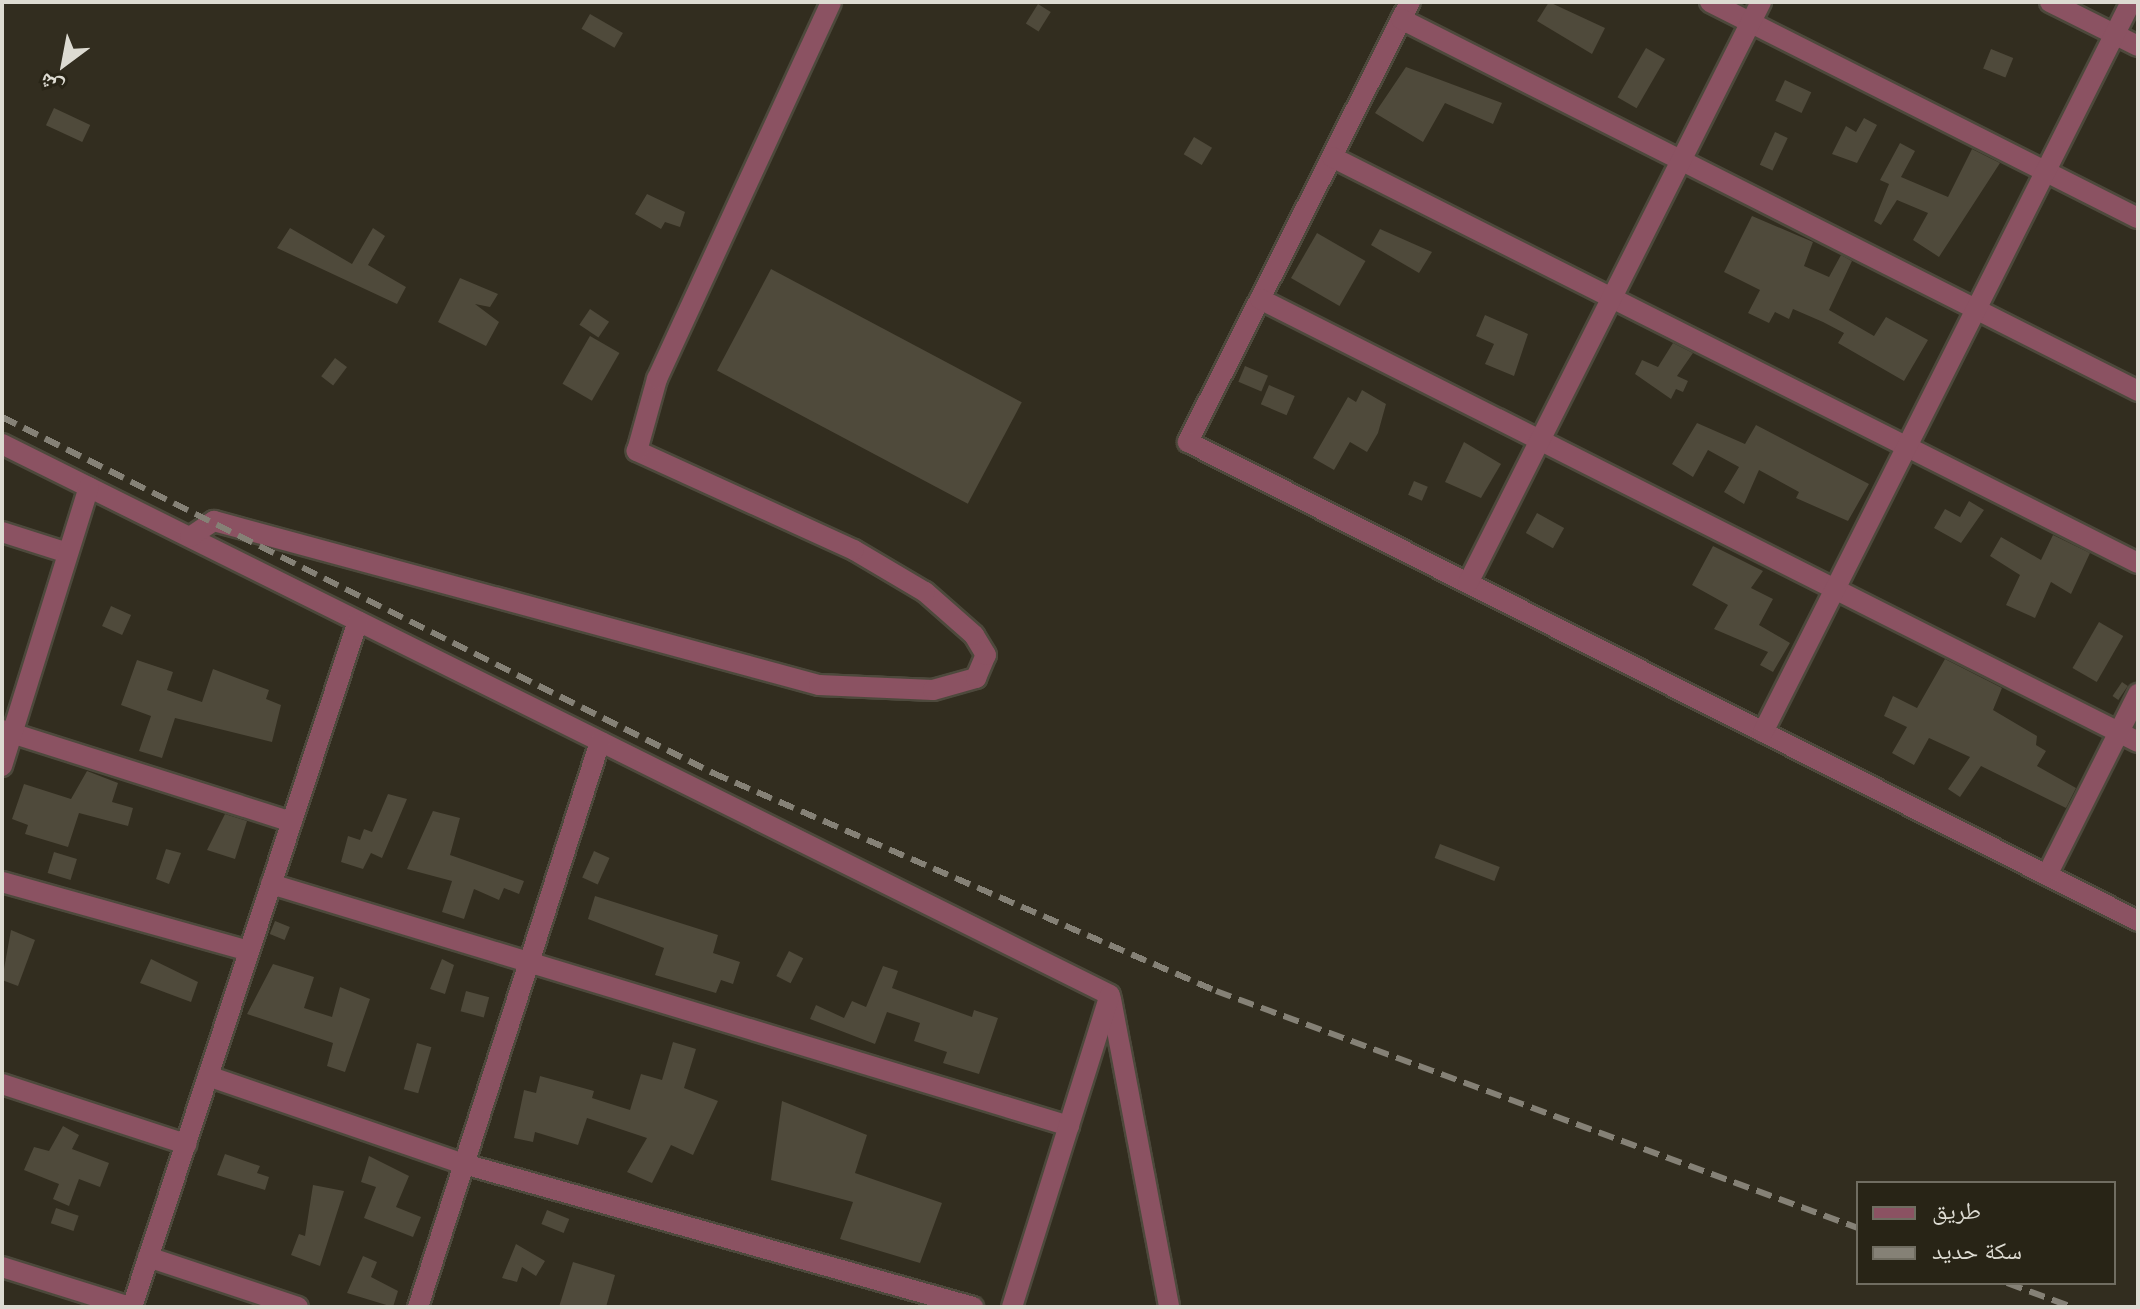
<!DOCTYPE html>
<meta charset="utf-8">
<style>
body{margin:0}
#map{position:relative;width:2140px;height:1309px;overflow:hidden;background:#322d1f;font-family:"Nunito Sans","Noto Naskh Arabic",sans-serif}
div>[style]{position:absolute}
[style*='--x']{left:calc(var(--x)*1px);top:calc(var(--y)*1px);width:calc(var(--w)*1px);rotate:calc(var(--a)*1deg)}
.building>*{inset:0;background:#4f4a3b;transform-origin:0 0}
.roads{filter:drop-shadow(2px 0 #4d493c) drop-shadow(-2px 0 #4d493c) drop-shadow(0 2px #4d493c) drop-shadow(0 -2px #4d493c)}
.minor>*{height:20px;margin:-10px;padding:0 10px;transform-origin:10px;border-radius:10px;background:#8b5262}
.rail>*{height:6px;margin-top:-3px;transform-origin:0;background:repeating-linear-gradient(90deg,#858176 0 16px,transparent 0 24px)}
span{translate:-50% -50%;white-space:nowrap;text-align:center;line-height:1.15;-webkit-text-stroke:7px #282416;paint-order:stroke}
.frame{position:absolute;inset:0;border:4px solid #dddbd2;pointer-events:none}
.legend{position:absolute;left:1856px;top:1181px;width:260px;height:104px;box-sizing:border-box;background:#282416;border:2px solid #706d61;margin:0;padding:10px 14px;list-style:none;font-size:24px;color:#dddbd2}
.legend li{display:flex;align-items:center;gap:16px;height:40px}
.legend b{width:40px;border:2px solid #706d61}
.north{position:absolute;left:24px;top:24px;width:80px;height:80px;-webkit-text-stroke:6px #282416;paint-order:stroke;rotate:212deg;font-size:22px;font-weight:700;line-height:32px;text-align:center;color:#dddbd2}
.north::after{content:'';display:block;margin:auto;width:28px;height:36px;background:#dddbd2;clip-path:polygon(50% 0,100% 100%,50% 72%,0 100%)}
</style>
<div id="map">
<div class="building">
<i style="clip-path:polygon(1549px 2px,1605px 28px,1592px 54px,1537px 21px)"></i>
<i style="left:1038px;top:4px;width:15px;height:23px;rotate:32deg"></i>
<i style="left:590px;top:14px;width:38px;height:17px;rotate:30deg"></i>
<i style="left:1646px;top:48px;width:22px;height:57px;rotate:30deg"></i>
<i style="left:1991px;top:49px;width:24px;height:21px;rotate:22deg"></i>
<i style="clip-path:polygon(1406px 67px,1502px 103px,1493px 124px,1445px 103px,1423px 142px,1375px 113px)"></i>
<i style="left:1785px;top:80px;width:29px;height:23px;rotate:25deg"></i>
<i style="left:54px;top:108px;width:40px;height:19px;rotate:25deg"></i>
<i style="clip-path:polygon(1864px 118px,1877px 125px,1857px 163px,1832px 154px,1846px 126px,1856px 132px)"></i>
<i style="left:1775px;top:132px;width:14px;height:36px;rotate:25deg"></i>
<i style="left:1194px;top:137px;width:21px;height:20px;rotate:31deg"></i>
<i style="clip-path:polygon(1900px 143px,1915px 151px,1901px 177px,1948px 197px,1972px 149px,2000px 163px,1939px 257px,1913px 240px,1928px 213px,1897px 200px,1881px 225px,1874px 221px,1889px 184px,1880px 180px)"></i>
<i style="clip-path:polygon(647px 194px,685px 212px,680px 227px,665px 222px,661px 229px,635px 214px)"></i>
<i style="clip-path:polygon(1752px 216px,1813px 242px,1804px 266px,1829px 277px,1841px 255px,1852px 261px,1829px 310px,1874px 336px,1886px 317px,1928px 340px,1904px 381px,1838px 343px,1844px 333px,1823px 322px,1793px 309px,1789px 319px,1775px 312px,1769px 323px,1748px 313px,1760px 290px,1724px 272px)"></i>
<i style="clip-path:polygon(290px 228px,352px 264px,373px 228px,385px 236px,368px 265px,406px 287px,397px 304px,277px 248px)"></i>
<i style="clip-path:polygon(1380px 229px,1432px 252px,1419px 273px,1371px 245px)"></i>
<i style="left:1317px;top:233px;width:56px;height:52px;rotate:30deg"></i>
<i style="left:771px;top:269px;width:284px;height:115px;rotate:28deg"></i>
<i style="clip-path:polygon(460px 278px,498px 294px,490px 307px,475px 304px,499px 322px,486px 346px,438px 322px)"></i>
<i style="left:590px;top:309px;width:23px;height:19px;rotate:34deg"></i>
<i style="clip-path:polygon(1485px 315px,1528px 334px,1514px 376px,1485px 364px,1494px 344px,1476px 336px)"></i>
<i style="left:590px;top:336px;width:34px;height:55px;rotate:30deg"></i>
<i style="clip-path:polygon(1673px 343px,1693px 353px,1677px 376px,1688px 381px,1683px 392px,1676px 389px,1671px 399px,1635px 374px,1642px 360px,1658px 367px)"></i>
<i style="left:335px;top:358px;width:15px;height:23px;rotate:37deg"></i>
<i style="left:1245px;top:366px;width:25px;height:17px;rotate:23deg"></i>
<i style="left:1269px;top:385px;width:28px;height:21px;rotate:23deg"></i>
<i style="clip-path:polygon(1362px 390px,1386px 404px,1378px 433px,1367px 452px,1350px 442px,1334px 470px,1313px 458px,1348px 397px,1356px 402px)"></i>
<i style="clip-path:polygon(1697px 423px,1745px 444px,1756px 425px,1869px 484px,1848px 521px,1796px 498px,1799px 492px,1759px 470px,1744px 504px,1724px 492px,1739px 467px,1708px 450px,1693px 477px,1672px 464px)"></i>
<i style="clip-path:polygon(1464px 442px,1501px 464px,1481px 498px,1445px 482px)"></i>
<i style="left:1414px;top:481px;width:15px;height:15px;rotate:23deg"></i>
<i style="clip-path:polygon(1969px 501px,1984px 510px,1961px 543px,1934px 528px,1945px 509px,1960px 517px)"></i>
<i style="left:1537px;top:513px;width:31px;height:23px;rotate:29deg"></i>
<i style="clip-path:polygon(2053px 535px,2090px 553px,2071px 594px,2051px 582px,2035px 618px,2006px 605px,2020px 575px,1990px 556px,2001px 537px,2041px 560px)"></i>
<i style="clip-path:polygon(1713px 546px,1763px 571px,1751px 588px,1773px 599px,1759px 625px,1790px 643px,1773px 672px,1760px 665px,1768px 652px,1714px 629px,1728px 605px,1692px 585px)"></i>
<i style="left:111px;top:606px;width:22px;height:22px;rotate:24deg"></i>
<i style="left:2099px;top:622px;width:28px;height:53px;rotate:30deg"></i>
<i style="clip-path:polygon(1945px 659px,2002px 688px,1993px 710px,2037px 736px,2036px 745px,2046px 751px,2037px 766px,2076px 788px,2066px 808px,1981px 766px,1960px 797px,1948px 789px,1970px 757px,1929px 738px,1914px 765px,1892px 753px,1907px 727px,1884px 716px,1893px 696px,1917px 708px)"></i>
<i style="clip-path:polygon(137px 660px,173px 672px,167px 690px,202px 702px,213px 669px,269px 690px,266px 699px,281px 705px,272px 742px,175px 718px,162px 758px,139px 751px,151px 716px,121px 705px)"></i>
<i style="left:2122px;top:682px;width:7px;height:17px;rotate:34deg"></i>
<i style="clip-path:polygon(87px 771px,118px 783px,112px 802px,133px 808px,128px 826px,79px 813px,68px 847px,25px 834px,28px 825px,12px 819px,24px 784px,71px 799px)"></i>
<i style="clip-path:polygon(388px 794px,407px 799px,382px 858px,371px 853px,363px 869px,341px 862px,348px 836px,360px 840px,364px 829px,372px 832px)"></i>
<i style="clip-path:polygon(433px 811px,460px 818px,450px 855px,524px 881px,519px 894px,504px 888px,499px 900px,474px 889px,464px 919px,442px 912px,452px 881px,407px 869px)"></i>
<i style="clip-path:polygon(225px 814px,247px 821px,235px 859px,207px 850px)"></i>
<i style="left:1440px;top:844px;width:64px;height:15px;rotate:21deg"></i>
<i style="clip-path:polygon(166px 849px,181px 853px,169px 884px,156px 879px)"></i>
<i style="left:594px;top:851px;width:17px;height:29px;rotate:24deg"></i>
<i style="left:54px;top:852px;width:24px;height:22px;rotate:17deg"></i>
<i style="clip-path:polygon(595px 896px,718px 935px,713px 953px,740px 962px,733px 984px,721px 980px,716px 993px,655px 975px,664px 948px,588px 919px)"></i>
<i style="left:275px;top:921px;width:16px;height:14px;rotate:22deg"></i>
<i style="clip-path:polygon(11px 930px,35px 940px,18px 986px,2px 980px)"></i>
<i style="left:789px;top:951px;width:16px;height:28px;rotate:27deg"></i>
<i style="clip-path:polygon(151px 959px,198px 982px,191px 1002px,140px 983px)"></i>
<i style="clip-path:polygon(442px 959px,454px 965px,445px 994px,430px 989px)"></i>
<i style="clip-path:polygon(273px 964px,314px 977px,304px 1008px,332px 1017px,340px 987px,370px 999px,345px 1072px,327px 1066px,333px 1043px,247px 1014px)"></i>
<i style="clip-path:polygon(883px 966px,898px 971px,892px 988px,972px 1017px,974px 1010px,998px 1018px,979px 1074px,943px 1063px,947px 1052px,914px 1041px,920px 1023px,887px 1012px,875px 1044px,810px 1019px,816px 1005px,844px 1018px,852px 1001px,866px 1007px)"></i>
<i style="left:466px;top:991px;width:24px;height:21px;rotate:15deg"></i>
<i style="clip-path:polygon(673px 1042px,696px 1049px,684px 1088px,718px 1101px,693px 1155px,671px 1145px,652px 1183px,627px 1172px,647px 1138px,587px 1118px,578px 1145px,535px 1132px,533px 1142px,514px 1138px,524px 1090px,536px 1093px,540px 1076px,594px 1091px,592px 1098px,630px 1110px,641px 1074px,662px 1080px)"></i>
<i style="left:417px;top:1043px;width:15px;height:48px;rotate:16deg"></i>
<i style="clip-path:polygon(782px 1101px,867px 1135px,855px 1173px,942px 1203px,920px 1263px,840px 1239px,853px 1202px,771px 1180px)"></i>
<i style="clip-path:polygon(63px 1126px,79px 1135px,72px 1149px,109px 1163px,100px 1187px,79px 1179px,69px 1206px,53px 1199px,59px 1184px,24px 1170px,34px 1147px,49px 1151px)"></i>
<i style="clip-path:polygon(225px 1154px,260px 1166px,257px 1173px,269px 1177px,265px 1190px,217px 1175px)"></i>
<i style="clip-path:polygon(369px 1156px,409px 1176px,396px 1207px,421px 1217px,413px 1237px,364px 1218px,376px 1187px,361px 1182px)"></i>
<i style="clip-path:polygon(313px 1185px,344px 1191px,320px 1266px,291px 1255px,299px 1234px,305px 1236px)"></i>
<i style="left:56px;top:1208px;width:24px;height:16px;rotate:19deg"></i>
<i style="left:547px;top:1210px;width:24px;height:15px;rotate:22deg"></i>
<i style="clip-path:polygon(516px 1244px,545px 1261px,536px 1276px,522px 1267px,517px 1282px,502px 1278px)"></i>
<i style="clip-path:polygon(363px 1256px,377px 1262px,371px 1277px,398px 1291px,393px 1307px,347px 1293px)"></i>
<i style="clip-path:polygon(573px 1262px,615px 1275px,606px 1307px,559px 1307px)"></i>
</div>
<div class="roads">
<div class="minor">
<i style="--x:1410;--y:2;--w:493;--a:116.8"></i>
<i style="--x:1188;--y:442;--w:1064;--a:26.76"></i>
<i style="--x:1710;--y:2;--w:479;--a:26.8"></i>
<i style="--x:2050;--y:2;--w:98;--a:26.6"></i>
<i style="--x:1401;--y:19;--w:826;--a:26.78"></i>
<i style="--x:1332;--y:157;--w:902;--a:26.74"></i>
<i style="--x:1260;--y:299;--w:983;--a:26.77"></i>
<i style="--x:2;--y:444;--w:1237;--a:26.44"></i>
<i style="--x:2;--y:532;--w:69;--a:17.7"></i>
<i style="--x:190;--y:537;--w:29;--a:-34"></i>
<i style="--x:214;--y:521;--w:627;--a:15.17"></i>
<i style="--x:819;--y:685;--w:114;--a:2.5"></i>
<i style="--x:933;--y:690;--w:45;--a:-15.6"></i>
<i style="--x:976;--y:678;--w:25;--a:-67"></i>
<i style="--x:986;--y:655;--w:23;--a:-121"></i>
<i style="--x:974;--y:635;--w:65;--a:-138.7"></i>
<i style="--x:925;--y:592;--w:82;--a:-149.4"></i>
<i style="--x:854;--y:550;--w:239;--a:-155.5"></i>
<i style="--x:637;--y:451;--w:75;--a:-74.5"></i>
<i style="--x:657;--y:379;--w:415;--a:-65.2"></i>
<i style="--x:1468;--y:583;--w:651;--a:-63.24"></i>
<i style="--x:2;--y:730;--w:304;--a:17.6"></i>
<i style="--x:1763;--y:732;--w:818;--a:-63.25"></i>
<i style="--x:2;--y:766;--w:292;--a:-72.7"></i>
<i style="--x:2047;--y:875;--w:203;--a:-63.3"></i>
<i style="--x:2;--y:882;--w:256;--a:15.6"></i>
<i style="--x:271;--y:884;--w:834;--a:16.87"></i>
<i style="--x:1111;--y:999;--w:313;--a:79.3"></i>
<i style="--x:208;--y:1076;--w:271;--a:19"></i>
<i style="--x:464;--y:1164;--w:529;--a:15.69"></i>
<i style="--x:2;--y:1084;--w:194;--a:18.1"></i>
<i style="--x:148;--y:1257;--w:158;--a:18.4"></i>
<i style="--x:2;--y:1267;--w:134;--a:17.4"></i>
<i style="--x:132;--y:1307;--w:722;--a:-71.77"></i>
<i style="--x:418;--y:1307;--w:594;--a:-72.15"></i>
<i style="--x:1012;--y:1307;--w:327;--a:-72.6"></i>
</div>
</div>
<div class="rail">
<i style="--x:2;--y:417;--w:795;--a:26.6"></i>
<i style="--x:713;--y:773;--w:548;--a:23.43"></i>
<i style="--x:1216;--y:991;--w:684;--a:20.26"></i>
<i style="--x:2007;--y:1283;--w:69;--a:20.3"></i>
</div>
<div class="frame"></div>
<ul class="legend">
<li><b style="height:10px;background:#8b5262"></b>طريق</li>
<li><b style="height:10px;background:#858176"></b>سكة حديد</li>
</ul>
<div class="north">ش</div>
</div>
